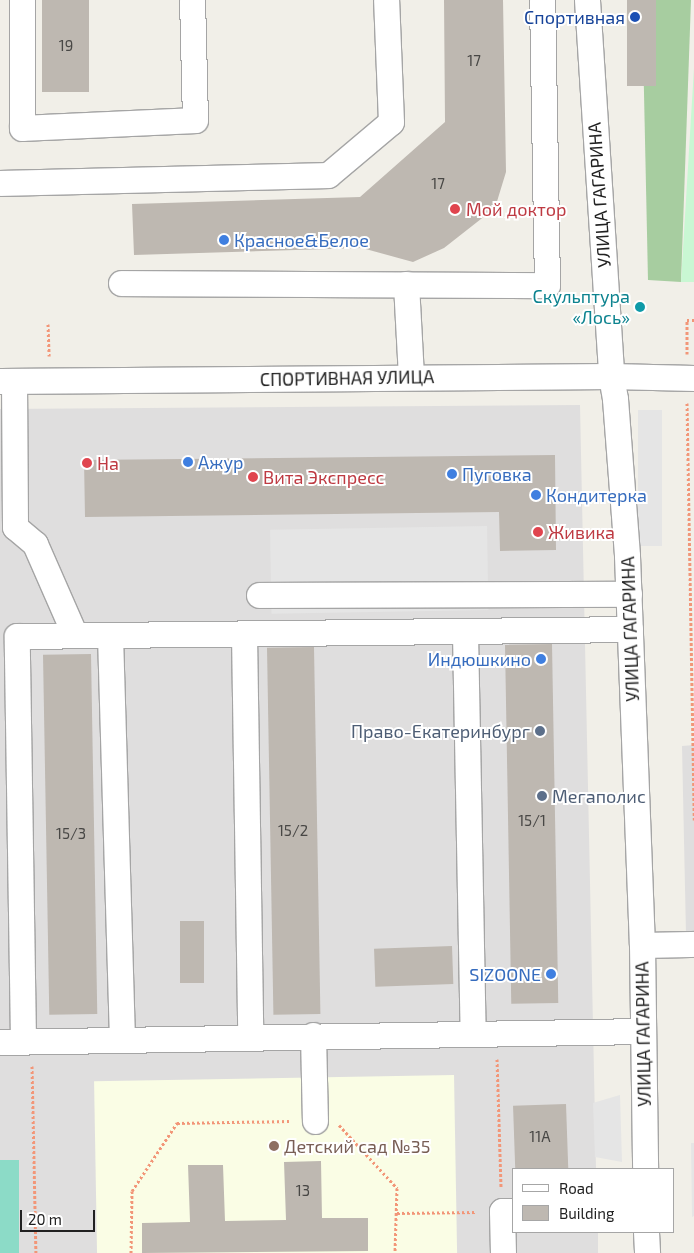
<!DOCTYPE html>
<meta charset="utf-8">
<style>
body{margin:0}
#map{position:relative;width:694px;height:1253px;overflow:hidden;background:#f1efe8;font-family:"Exo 2",sans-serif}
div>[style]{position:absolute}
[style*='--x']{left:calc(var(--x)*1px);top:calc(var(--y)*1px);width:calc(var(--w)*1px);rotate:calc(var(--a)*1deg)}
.residential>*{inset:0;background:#dfdede}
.education>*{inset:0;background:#fafde5;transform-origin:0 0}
.forest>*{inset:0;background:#a7cda0}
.park>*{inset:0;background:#c9f7d3}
.pitch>*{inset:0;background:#8cdbc7;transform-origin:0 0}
.parking>*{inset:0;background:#e5e5e5;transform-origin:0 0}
.building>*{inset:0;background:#beb8b1;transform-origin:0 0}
.path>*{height:3px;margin-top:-1.5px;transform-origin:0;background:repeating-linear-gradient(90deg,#f29678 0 2.5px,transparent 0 5px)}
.roads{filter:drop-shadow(1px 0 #a5a5a5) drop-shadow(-1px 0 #a5a5a5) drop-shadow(0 1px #a5a5a5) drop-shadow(0 -1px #a5a5a5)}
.minor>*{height:25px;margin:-12.5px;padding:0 12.5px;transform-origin:12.5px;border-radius:12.5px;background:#fff}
.dots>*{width:14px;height:14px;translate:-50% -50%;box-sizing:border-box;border:2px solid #fff;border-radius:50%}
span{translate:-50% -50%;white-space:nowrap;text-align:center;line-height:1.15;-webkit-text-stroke:4px #fff;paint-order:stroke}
.number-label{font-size:15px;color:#484745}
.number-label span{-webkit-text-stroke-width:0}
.transit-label{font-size:18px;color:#164399}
.right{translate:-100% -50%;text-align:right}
.street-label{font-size:18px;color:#212121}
.health-label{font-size:18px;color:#be3a42}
.left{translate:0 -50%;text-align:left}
.shop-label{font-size:18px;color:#366cbe}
.culture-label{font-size:18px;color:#0d838f}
.service-label{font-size:18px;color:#4e5e75}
.education-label{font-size:18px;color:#785e54}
.legend{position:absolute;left:512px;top:1168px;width:162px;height:65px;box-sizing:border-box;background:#fff;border:1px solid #a6a6a6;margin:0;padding:6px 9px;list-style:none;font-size:15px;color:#212121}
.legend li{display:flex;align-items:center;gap:10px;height:25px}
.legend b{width:25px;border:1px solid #a6a6a6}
.scale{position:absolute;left:20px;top:1210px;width:75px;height:22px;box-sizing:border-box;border:2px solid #212121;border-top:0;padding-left:6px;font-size:15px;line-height:18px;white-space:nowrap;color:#212121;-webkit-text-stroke:4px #fff;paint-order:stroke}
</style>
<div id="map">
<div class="residential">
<i style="clip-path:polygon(580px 405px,596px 1169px,513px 1169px,513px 1232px,598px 1232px,598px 1253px,0 1253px,0 409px)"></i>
<i style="clip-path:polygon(694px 745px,694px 935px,686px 934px,682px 746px)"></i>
</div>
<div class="education">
<i style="left:454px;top:1075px;width:178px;height:360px;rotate:89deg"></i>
</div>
<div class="forest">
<i style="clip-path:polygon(642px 0,691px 0,681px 282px,648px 280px)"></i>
</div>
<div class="park">
<i style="clip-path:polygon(694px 68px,694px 282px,681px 282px)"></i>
</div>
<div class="pitch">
<i style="left:0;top:1160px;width:19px;height:93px"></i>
</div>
<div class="parking">
<i style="left:638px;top:410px;width:24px;height:136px"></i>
<i style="left:487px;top:526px;width:84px;height:217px;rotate:89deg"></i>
<i style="clip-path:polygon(620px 1095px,622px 1162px,595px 1157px,593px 1103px)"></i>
<i style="clip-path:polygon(691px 1143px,694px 1143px,694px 1216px,692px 1217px)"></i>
</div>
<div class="building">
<i style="left:42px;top:0;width:47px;height:92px"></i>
<i style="clip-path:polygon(444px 0,503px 0,506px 172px,495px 208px,444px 248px,413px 262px,362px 248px,134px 255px,132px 204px,360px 197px,445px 122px)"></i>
<i style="left:627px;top:0;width:29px;height:86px"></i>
<i style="clip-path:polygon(555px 455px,556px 550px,500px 551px,499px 512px,85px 517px,84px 460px)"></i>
<i style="left:552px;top:644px;width:359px;height:47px;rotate:89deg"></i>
<i style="left:314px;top:647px;width:367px;height:47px;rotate:89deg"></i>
<i style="left:91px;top:654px;width:360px;height:48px;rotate:89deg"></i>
<i style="left:180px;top:921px;width:24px;height:62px"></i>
<i style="left:452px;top:946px;width:38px;height:78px;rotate:88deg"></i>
<i style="left:566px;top:1104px;width:65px;height:53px;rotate:88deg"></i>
<i style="clip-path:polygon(321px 1161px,322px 1218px,368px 1218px,368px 1251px,142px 1253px,142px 1223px,190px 1222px,188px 1165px,223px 1165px,225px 1221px,286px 1220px,284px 1162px)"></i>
</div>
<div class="path">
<i style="--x:48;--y:324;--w:32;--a:88"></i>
<i style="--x:687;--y:354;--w:34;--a:-90"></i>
<i style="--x:687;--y:320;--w:7;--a:0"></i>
<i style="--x:687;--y:403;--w:417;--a:89"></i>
<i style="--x:497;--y:1059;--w:129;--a:88.2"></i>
<i style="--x:32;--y:1066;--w:187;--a:88.8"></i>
<i style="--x:339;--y:1125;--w:86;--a:47.4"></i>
<i style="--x:397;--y:1188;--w:65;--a:91.8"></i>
<i style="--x:397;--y:1213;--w:80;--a:-0.7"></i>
<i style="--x:131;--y:1253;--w:62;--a:-89.1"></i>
<i style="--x:132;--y:1191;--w:82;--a:-56.5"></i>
<i style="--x:177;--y:1123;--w:112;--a:-1"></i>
</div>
<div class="roads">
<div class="minor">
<i style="--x:22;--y:0;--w:128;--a:90"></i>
<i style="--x:22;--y:128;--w:173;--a:-2.6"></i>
<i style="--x:195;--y:120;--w:120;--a:-91.4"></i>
<i style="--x:587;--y:0;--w:377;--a:86.3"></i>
<i style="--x:611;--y:376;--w:23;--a:80"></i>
<i style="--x:615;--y:399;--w:157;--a:85.6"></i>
<i style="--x:627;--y:556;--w:389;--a:87.8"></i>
<i style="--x:642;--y:945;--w:224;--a:89.2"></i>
<i style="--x:0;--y:183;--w:328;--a:-1.4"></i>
<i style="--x:328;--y:175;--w:82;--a:-40.1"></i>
<i style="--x:391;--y:122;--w:122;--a:-92.3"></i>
<i style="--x:121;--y:283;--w:426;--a:0.3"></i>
<i style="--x:547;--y:285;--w:285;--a:-91"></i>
<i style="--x:406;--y:284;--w:93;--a:86.9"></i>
<i style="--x:0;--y:381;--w:611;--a:-0.47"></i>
<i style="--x:611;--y:376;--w:83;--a:1.4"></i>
<i style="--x:14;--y:381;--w:146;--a:89.6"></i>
<i style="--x:15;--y:527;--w:26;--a:40"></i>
<i style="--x:35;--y:544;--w:99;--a:66.3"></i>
<i style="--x:259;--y:595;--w:370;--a:-0.2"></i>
<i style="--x:465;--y:633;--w:400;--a:88.9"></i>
<i style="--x:244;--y:634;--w:402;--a:89.1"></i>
<i style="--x:110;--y:635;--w:403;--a:88.3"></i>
<i style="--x:642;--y:945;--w:52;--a:-1.1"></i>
<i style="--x:313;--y:1035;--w:86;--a:88.7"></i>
<i style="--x:23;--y:1040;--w:404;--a:-90.9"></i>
<i style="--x:17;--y:636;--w:613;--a:-0.65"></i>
<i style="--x:0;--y:1042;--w:642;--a:-0.98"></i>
<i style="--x:646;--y:1232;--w:21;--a:87"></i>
<i style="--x:503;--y:1253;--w:42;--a:-91.4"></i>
<i style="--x:502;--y:1211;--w:11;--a:0"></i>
</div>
</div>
<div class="dots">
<i style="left:635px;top:17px;background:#1a4fb4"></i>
<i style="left:455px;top:209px;background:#e0444e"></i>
<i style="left:224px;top:240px;background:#3f7fe0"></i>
<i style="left:640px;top:307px;background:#0f9aa8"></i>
<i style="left:188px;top:462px;background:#3f7fe0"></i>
<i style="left:87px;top:463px;background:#e0444e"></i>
<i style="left:452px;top:474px;background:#3f7fe0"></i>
<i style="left:253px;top:477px;background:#e0444e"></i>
<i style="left:536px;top:495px;background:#3f7fe0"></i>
<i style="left:538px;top:532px;background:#e0444e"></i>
<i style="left:541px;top:659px;background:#3f7fe0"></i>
<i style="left:540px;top:731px;background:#5c6f8a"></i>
<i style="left:542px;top:796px;background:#5c6f8a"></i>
<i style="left:551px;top:974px;background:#3f7fe0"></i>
<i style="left:274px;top:1146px;background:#8d6e63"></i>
</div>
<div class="number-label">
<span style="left:66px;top:46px">19</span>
<span style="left:474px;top:61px">17</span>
<span style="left:438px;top:184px">17</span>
<span style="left:532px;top:821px">15/1</span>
<span style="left:293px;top:831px">15/2</span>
<span style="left:71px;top:834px">15/3</span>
<span style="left:540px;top:1137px">11А</span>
<span style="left:303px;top:1191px">13</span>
</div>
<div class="transit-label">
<span class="right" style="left:625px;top:17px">Спортивная</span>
</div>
<div class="street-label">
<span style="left:599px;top:195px;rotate:-94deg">УЛИЦА ГАГАРИНА</span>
<span style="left:347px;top:378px;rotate:-1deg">СПОРТИВНАЯ УЛИЦА</span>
<span style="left:630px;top:629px;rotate:-92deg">УЛИЦА ГАГАРИНА</span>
<span style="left:643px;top:1034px;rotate:-91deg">УЛИЦА ГАГАРИНА</span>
</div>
<div class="health-label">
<span class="left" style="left:466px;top:209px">Мой доктор</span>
<span class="left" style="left:97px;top:463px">На</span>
<span class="left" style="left:263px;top:477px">Вита Экспресс</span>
<span class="left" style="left:548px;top:532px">Живика</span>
</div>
<div class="shop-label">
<span class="left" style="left:234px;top:240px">Красное&amp;Белое</span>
<span class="left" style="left:198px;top:462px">Ажур</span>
<span class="left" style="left:462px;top:474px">Пуговка</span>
<span class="left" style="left:546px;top:495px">Кондитерка</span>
<span class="right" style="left:531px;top:659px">Индюшкино</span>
<span class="right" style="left:541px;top:974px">SIZOONE</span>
</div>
<div class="culture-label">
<span class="right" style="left:630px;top:307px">Скульптура<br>«Лось»</span>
</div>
<div class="service-label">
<span class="right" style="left:530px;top:731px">Право-Екатеринбург</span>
<span class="left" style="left:552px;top:796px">Мегаполис</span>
</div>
<div class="education-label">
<span class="left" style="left:284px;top:1146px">Детский сад №35</span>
</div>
<ul class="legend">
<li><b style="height:6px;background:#fff"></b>Road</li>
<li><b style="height:14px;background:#beb8b1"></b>Building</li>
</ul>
<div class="scale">20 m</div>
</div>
